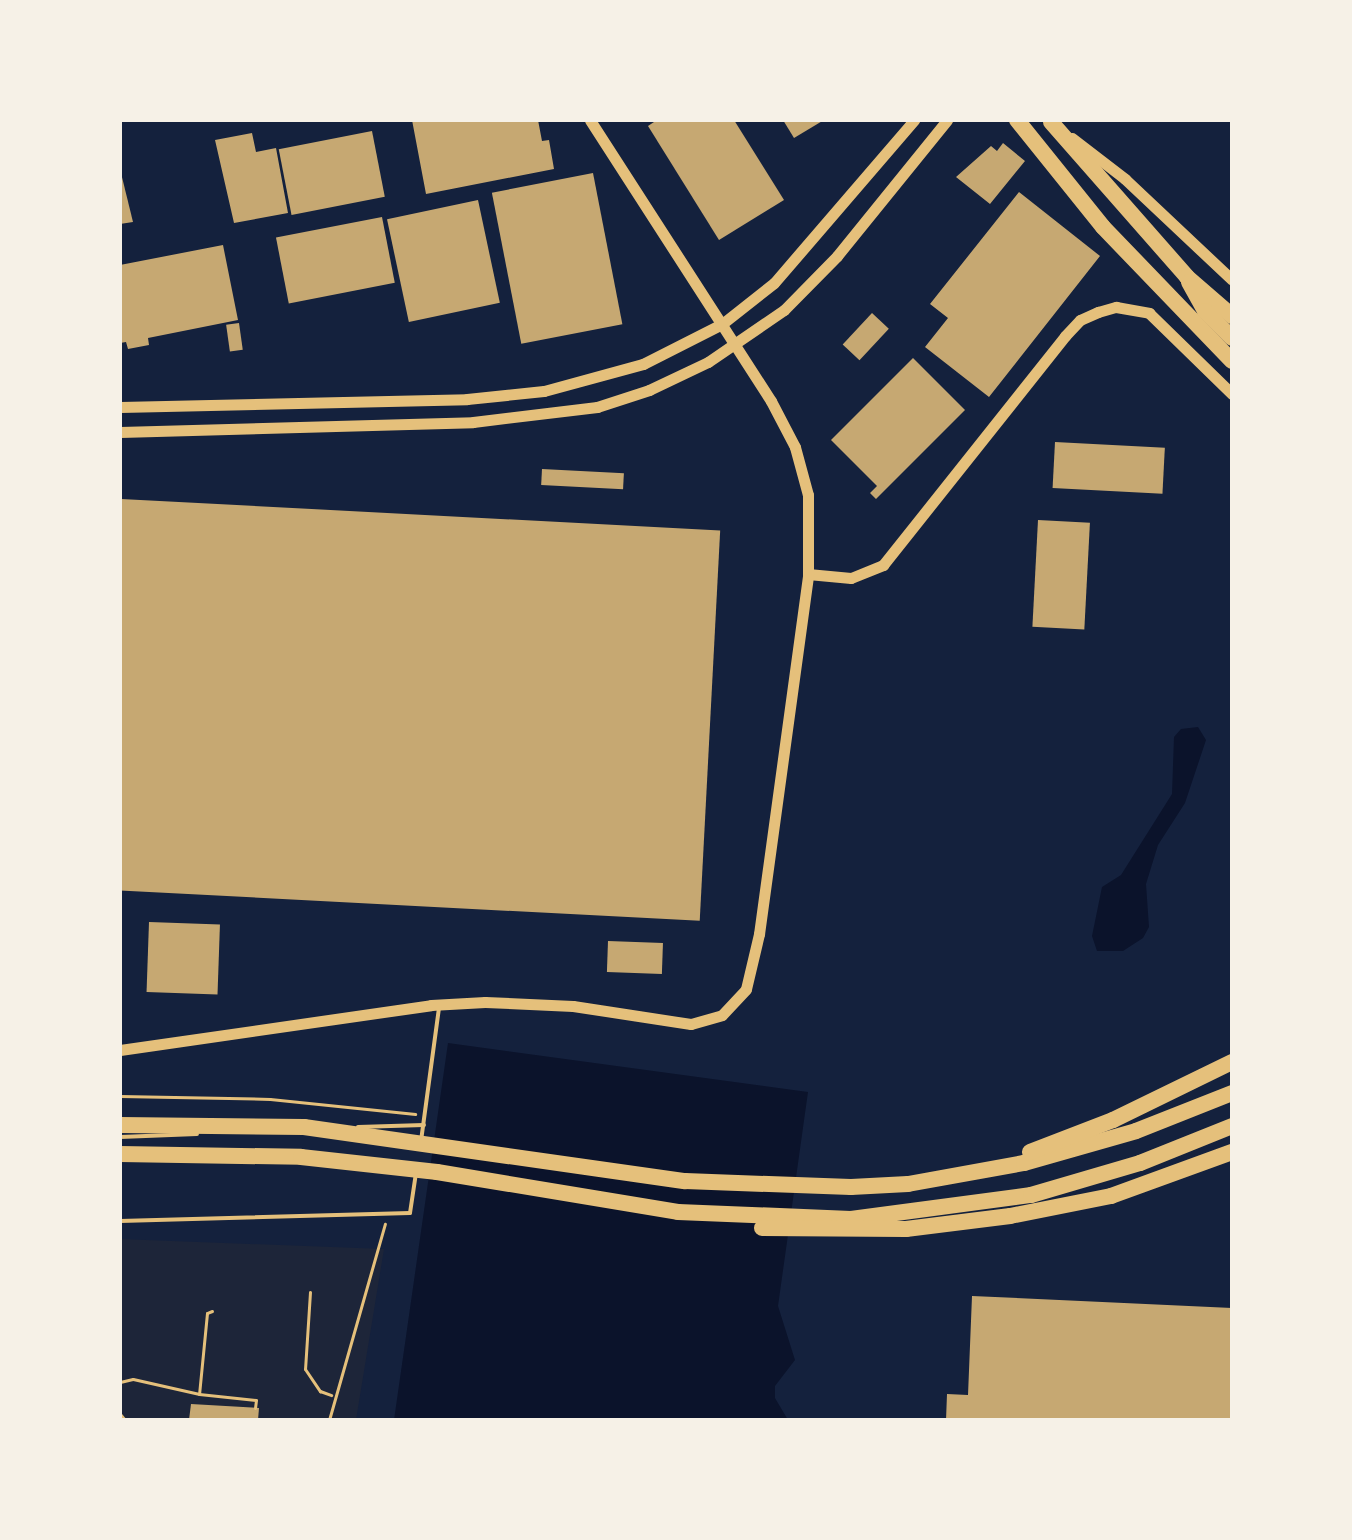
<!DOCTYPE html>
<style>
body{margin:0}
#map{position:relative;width:1352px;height:1540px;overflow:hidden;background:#14213d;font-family:Signika,sans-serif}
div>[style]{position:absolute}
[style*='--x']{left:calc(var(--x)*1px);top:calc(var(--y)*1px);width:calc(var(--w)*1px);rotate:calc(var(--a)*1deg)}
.green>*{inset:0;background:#1d2539}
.water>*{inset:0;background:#0b132b}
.building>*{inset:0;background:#c6a872;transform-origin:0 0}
.path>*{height:3px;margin:-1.5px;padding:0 1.5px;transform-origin:1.5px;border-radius:1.5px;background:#e5c07b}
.service>*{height:4px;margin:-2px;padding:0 2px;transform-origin:2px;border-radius:2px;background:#e5c07b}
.tertiary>*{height:11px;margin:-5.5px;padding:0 5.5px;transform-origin:5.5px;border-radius:5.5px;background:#e5c07b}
.motorway>*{height:16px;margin:-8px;padding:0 8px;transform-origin:8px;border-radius:8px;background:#e5c07b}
span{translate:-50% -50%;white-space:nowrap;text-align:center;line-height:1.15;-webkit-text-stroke:6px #f6f1e7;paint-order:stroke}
.frame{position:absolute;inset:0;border:122px solid #f6f1e7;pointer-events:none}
</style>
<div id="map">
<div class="green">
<i style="clip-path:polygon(120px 1239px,384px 1249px,356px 1420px,120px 1420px)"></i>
</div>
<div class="water">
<i style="clip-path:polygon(1198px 727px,1206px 740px,1185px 803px,1158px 845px,1146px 884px,1149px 927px,1143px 938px,1123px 951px,1097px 951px,1092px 936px,1102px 887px,1121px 875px,1172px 794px,1174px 737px,1181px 729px)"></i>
<i style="clip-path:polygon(448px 1043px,808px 1092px,778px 1306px,795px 1360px,775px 1386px,775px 1398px,788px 1420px,394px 1420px)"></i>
</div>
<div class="building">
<i style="clip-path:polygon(412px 120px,538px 120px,542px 141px,549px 140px,554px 169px,426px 194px)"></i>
<i style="clip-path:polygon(657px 120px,734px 120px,784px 200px,719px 240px,648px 126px)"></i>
<i style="clip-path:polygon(783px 120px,824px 120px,794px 138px)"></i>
<i style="left:372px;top:131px;width:67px;height:95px;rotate:79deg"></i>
<i style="clip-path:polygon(252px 133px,256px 152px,276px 148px,288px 213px,234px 223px,215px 140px)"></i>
<i style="clip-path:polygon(1003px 143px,1025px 161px,990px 204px,956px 177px,991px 146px,997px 151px)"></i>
<i style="clip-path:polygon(120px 169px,133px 222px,120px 224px)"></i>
<i style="left:593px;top:173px;width:154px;height:103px;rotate:79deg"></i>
<i style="clip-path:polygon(1019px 192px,1100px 256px,989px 397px,925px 347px,948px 318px,930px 304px)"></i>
<i style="left:478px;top:200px;width:105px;height:93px;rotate:78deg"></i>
<i style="left:382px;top:217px;width:67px;height:108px;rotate:79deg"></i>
<i style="clip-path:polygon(223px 245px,238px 320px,148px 338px,149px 345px,128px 349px,126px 342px,120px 343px,120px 265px)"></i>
<i style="left:872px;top:313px;width:23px;height:43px;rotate:43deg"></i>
<i style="left:239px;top:323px;width:27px;height:13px;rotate:82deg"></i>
<i style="clip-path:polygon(913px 358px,965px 410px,876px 499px,870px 493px,877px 486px,831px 440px)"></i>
<i style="left:1055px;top:442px;width:110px;height:46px;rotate:3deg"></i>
<i style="left:542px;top:469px;width:82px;height:16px;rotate:3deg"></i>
<i style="left:121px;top:499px;width:600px;height:391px;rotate:3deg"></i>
<i style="left:1038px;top:520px;width:52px;height:107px;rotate:3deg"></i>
<i style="left:149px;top:922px;width:71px;height:70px;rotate:2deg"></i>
<i style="left:608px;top:941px;width:55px;height:31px;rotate:2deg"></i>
<i style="clip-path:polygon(972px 1296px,1232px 1308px,1232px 1420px,946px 1420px,947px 1394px,968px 1395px)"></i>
<i style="clip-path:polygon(191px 1404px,259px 1408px,258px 1420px,189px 1420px)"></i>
</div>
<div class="path">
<i style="--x:120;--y:1096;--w:150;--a:1.1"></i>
<i style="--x:270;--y:1099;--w:146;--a:5.9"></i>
<i style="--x:310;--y:1292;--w:77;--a:93.7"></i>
<i style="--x:305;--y:1369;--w:27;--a:56"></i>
<i style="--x:320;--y:1391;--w:12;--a:20"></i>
<i style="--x:212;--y:1311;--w:5;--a:158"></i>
<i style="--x:207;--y:1313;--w:81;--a:95.6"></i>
<i style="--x:199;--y:1394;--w:57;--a:6"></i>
<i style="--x:256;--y:1400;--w:8;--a:97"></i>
<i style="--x:120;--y:1382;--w:13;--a:-13"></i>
<i style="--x:133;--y:1379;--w:68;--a:12.8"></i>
<i style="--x:120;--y:1414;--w:8;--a:50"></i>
<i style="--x:329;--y:1420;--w:204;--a:-74.1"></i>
</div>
<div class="service">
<i style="--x:358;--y:1127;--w:66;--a:-1.7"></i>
<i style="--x:120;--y:1137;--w:77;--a:-2.2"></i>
<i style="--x:421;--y:1141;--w:135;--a:-82.3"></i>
<i style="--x:120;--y:1221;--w:290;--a:-1.6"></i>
<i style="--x:410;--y:1213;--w:40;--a:-81.5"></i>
</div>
<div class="tertiary">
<i style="--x:1072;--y:138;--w:67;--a:37.7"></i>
<i style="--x:1125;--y:179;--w:147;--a:43.3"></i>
<i style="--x:120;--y:407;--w:347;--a:-1.3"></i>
<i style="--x:467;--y:399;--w:77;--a:-5.9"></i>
<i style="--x:544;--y:391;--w:103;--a:-15.3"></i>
<i style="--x:643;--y:364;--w:89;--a:-26.9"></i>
<i style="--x:722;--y:324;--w:66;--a:-38.3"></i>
<i style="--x:774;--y:283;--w:215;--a:-49.3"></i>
<i style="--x:120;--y:432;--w:353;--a:-1.6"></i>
<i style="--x:473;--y:422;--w:125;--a:-6.9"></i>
<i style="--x:597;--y:407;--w:55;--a:-18.1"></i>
<i style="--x:649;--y:390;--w:65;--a:-25.4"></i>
<i style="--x:708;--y:362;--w:92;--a:-34.4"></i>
<i style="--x:784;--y:310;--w:76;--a:-45.5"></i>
<i style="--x:837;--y:256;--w:175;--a:-51"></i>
<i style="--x:808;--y:574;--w:43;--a:5.3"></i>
<i style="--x:851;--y:578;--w:35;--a:-22"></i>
<i style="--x:883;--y:565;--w:293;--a:-51.5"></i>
<i style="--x:1065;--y:336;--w:22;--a:-47"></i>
<i style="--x:1080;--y:320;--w:20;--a:-24"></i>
<i style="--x:1098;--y:312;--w:19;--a:-16"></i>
<i style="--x:1116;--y:307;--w:34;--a:10"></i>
<i style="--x:1149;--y:313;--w:116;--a:44.3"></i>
<i style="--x:120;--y:1050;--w:314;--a:-8.2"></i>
<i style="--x:431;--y:1005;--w:54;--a:-3.2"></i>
<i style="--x:485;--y:1002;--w:88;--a:2.6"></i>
<i style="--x:573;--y:1006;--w:119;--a:8.7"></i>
<i style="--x:691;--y:1024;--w:32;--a:-16"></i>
<i style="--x:722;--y:1015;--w:35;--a:-47"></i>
<i style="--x:746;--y:989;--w:57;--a:-76.7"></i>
<i style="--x:759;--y:934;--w:363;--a:-82.2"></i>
<i style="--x:808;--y:574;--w:79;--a:-90"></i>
<i style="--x:808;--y:495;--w:50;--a:-105.2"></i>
<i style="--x:795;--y:447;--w:52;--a:-117.6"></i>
<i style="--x:771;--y:401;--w:334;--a:-122.8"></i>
</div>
<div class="motorway">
<i style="--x:1017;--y:120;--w:137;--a:51.2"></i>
<i style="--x:1103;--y:227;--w:186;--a:46.1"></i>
<i style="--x:1051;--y:122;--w:206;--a:48.7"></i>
<i style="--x:1187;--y:277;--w:60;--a:40.9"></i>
<i style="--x:1189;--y:282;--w:33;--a:61"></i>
<i style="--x:1205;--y:311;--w:38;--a:45"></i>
<i style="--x:120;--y:1125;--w:184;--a:0.6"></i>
<i style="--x:304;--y:1127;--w:385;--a:8.1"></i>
<i style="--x:685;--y:1181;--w:166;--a:2.1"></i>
<i style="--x:851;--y:1187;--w:57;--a:-3"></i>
<i style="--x:908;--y:1184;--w:118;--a:-10.3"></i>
<i style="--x:1024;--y:1163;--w:116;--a:-15.9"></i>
<i style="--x:1136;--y:1131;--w:103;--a:-21.6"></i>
<i style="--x:1030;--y:1152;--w:89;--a:-21.1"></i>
<i style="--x:1113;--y:1120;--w:132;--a:-26"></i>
<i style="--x:120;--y:1154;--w:181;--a:0.9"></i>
<i style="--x:301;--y:1157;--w:137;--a:6.3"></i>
<i style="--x:437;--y:1172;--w:244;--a:9.4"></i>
<i style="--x:678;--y:1212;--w:173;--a:2.3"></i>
<i style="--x:851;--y:1219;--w:182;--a:-7.6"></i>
<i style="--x:1031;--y:1195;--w:114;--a:-16.4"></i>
<i style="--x:1140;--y:1163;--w:99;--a:-21.9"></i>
<i style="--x:762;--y:1228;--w:144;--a:0.4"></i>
<i style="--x:906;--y:1229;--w:105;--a:-7.1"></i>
<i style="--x:1010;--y:1216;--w:103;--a:-11.2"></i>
<i style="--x:1111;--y:1196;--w:129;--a:-20"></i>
</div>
<div class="frame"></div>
</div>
